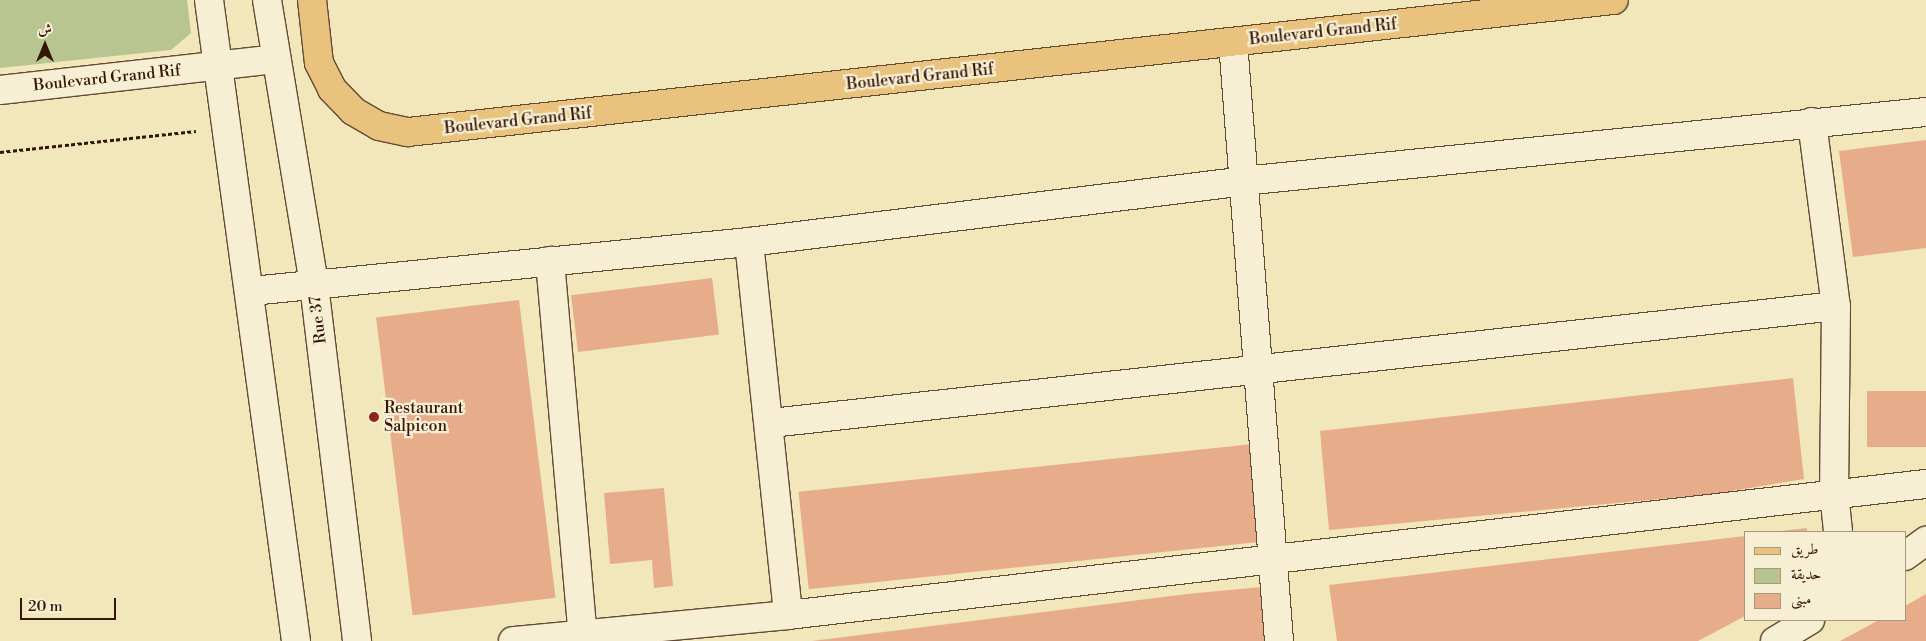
<!DOCTYPE html>
<meta charset="utf-8">
<style>
body{margin:0}
#map{position:relative;width:1926px;height:641px;overflow:hidden;background:#f2e6bb;font-family:"Libre Bodoni",Amiri,serif}
div>[style]{position:absolute}
[style*='--x']{left:calc(var(--x)*1px);top:calc(var(--y)*1px);width:calc(var(--w)*1px);rotate:calc(var(--a)*1deg)}
.green>*{inset:0;background:#b9c591}
.building>*{inset:0;background:#e7ac8a;transform-origin:0 0}
.path>*{height:3px;margin-top:-1.5px;transform-origin:0;background:repeating-linear-gradient(90deg,#341506 0 4px,transparent 0 6.5px)}
.roads{filter:drop-shadow(1px 0 #644933) drop-shadow(-1px 0 #644933) drop-shadow(0 1px #644933) drop-shadow(0 -1px #644933)}
.minor>*{height:28px;margin:-14px;padding:0 14px;transform-origin:14px;border-radius:14px;background:#f7efd3}
.major>*{height:28px;margin:-14px;padding:0 14px;transform-origin:14px;border-radius:14px;background:#e9c37e}
.dots>*{width:14px;height:14px;translate:-50% -50%;box-sizing:border-box;border:2px solid #f7efd3;border-radius:50%}
span{translate:-50% -50%;white-space:nowrap;text-align:center;line-height:1.15;-webkit-text-stroke:4.5px #f7efd3;paint-order:stroke}
.street-label{font-size:16px;color:#341506}
.poi-label{font-size:16px;color:#341506}
.left{translate:0 -50%;text-align:left}
.legend{position:absolute;left:1744px;top:531px;width:162px;height:90px;box-sizing:border-box;background:#f7efd3;border:1px solid #a99881;margin:0;padding:6px 9px;list-style:none;font-size:15px;color:#341506}
.legend li{display:flex;align-items:center;gap:10px;height:25px}
.legend b{width:25px;border:1px solid #a99881}
.north{position:absolute;left:20px;top:20px;width:50px;height:50px;-webkit-text-stroke:4px #f7efd3;paint-order:stroke;rotate:0deg;font-size:14px;font-weight:700;line-height:20px;text-align:center;color:#341506}
.north::after{content:'';display:block;margin:auto;width:18px;height:22px;background:#341506;clip-path:polygon(50% 0,100% 100%,50% 72%,0 100%)}
.scale{position:absolute;left:20px;top:598px;width:96px;height:22px;box-sizing:border-box;border:2px solid #341506;border-top:0;padding-left:6px;font-size:15px;line-height:18px;white-space:nowrap;color:#341506;-webkit-text-stroke:4px #f7efd3;paint-order:stroke}
</style>
<div id="map">
<div class="green">
<i style="clip-path:polygon(0 0,187px 0,191px 33px,171px 50px,0 68px)"></i>
</div>
<div class="building">
<i style="clip-path:polygon(1926px 140px,1926px 248px,1853px 257px,1839px 151px)"></i>
<i style="left:712px;top:278px;width:57px;height:142px;rotate:83deg"></i>
<i style="left:519px;top:300px;width:300px;height:144px;rotate:83deg"></i>
<i style="clip-path:polygon(1793px 378px,1804px 479px,1713px 494px,1329px 530px,1320px 431px)"></i>
<i style="left:1926px;top:391px;width:56px;height:59px;rotate:90deg"></i>
<i style="left:1253px;top:444px;width:98px;height:457px;rotate:84deg"></i>
<i style="clip-path:polygon(664px 488px,673px 586px,654px 588px,652px 560px,610px 564px,604px 493px)"></i>
<i style="clip-path:polygon(1807px 528px,1807px 532px,1781px 532px,1781px 531px)"></i>
<i style="clip-path:polygon(1745px 536px,1745px 616px,1698px 641px,1337px 641px,1329px 585px)"></i>
<i style="clip-path:polygon(1273px 586px,1277px 641px,812px 641px,1187px 594px)"></i>
<i style="clip-path:polygon(1926px 594px,1926px 641px,1840px 641px,1879px 620px,1905px 620px,1905px 606px)"></i>
</div>
<div class="path">
<i style="--x:0;--y:152;--w:197;--a:-6.1"></i>
</div>
<div class="roads">
<div class="minor">
<i style="--x:209;--y:0;--w:647;--a:82.27"></i>
<i style="--x:267;--y:0;--w:289;--a:80.6"></i>
<i style="--x:314;--y:285;--w:359;--a:83.1"></i>
<i style="--x:1233;--y:42;--w:601;--a:85.61"></i>
<i style="--x:0;--y:90;--w:277;--a:-6.4"></i>
<i style="--x:1812;--y:122;--w:186;--a:82.6"></i>
<i style="--x:1836;--y:306;--w:187;--a:90.6"></i>
<i style="--x:1834;--y:493;--w:39;--a:84"></i>
<i style="--x:749;--y:242;--w:375;--a:84"></i>
<i style="--x:550;--y:261;--w:381;--a:85"></i>
<i style="--x:251;--y:291;--w:500;--a:-5.62"></i>
<i style="--x:749;--y:242;--w:498;--a:-7"></i>
<i style="--x:1243;--y:181;--w:686;--a:-5.77"></i>
<i style="--x:771;--y:423;--w:1071;--a:-6.27"></i>
<i style="--x:1905;--y:556;--w:26;--a:-36"></i>
<i style="--x:513;--y:641;--w:276;--a:-5.4"></i>
<i style="--x:788;--y:615;--w:1146;--a:-6.57"></i>
<i style="--x:1775;--y:641;--w:41;--a:-31"></i>
</div>
<div class="major">
<i style="--x:312;--y:0;--w:63;--a:83.7"></i>
<i style="--x:319;--y:63;--w:29;--a:63"></i>
<i style="--x:332;--y:89;--w:30;--a:46"></i>
<i style="--x:353;--y:111;--w:30;--a:30"></i>
<i style="--x:379;--y:126;--w:30;--a:12"></i>
<i style="--x:408;--y:132;--w:1213;--a:-6.25"></i>
</div>
</div>
<div class="dots">
<i style="left:374px;top:417px;background:#8f2418"></i>
</div>
<div class="street-label">
<span style="left:1323px;top:32px;rotate:-6deg">Boulevard Grand Rif</span>
<span style="left:920px;top:77px;rotate:-6deg">Boulevard Grand Rif</span>
<span style="left:107px;top:78px;rotate:-6deg">Boulevard Grand Rif</span>
<span style="left:518px;top:121px;rotate:-6deg">Boulevard Grand Rif</span>
<span style="left:318px;top:320px;rotate:-97deg">Rue 37</span>
</div>
<div class="poi-label">
<span class="left" style="left:384px;top:417px">Restaurant<br>Salpicon</span>
</div>
<ul class="legend">
<li><b style="height:6px;background:#e9c37e"></b>طريق</li>
<li><b style="height:14px;background:#b9c591"></b>حديقة</li>
<li><b style="height:14px;background:#e7ac8a"></b>مبنى</li>
</ul>
<div class="north">ش</div>
<div class="scale">20 m</div>
</div>
